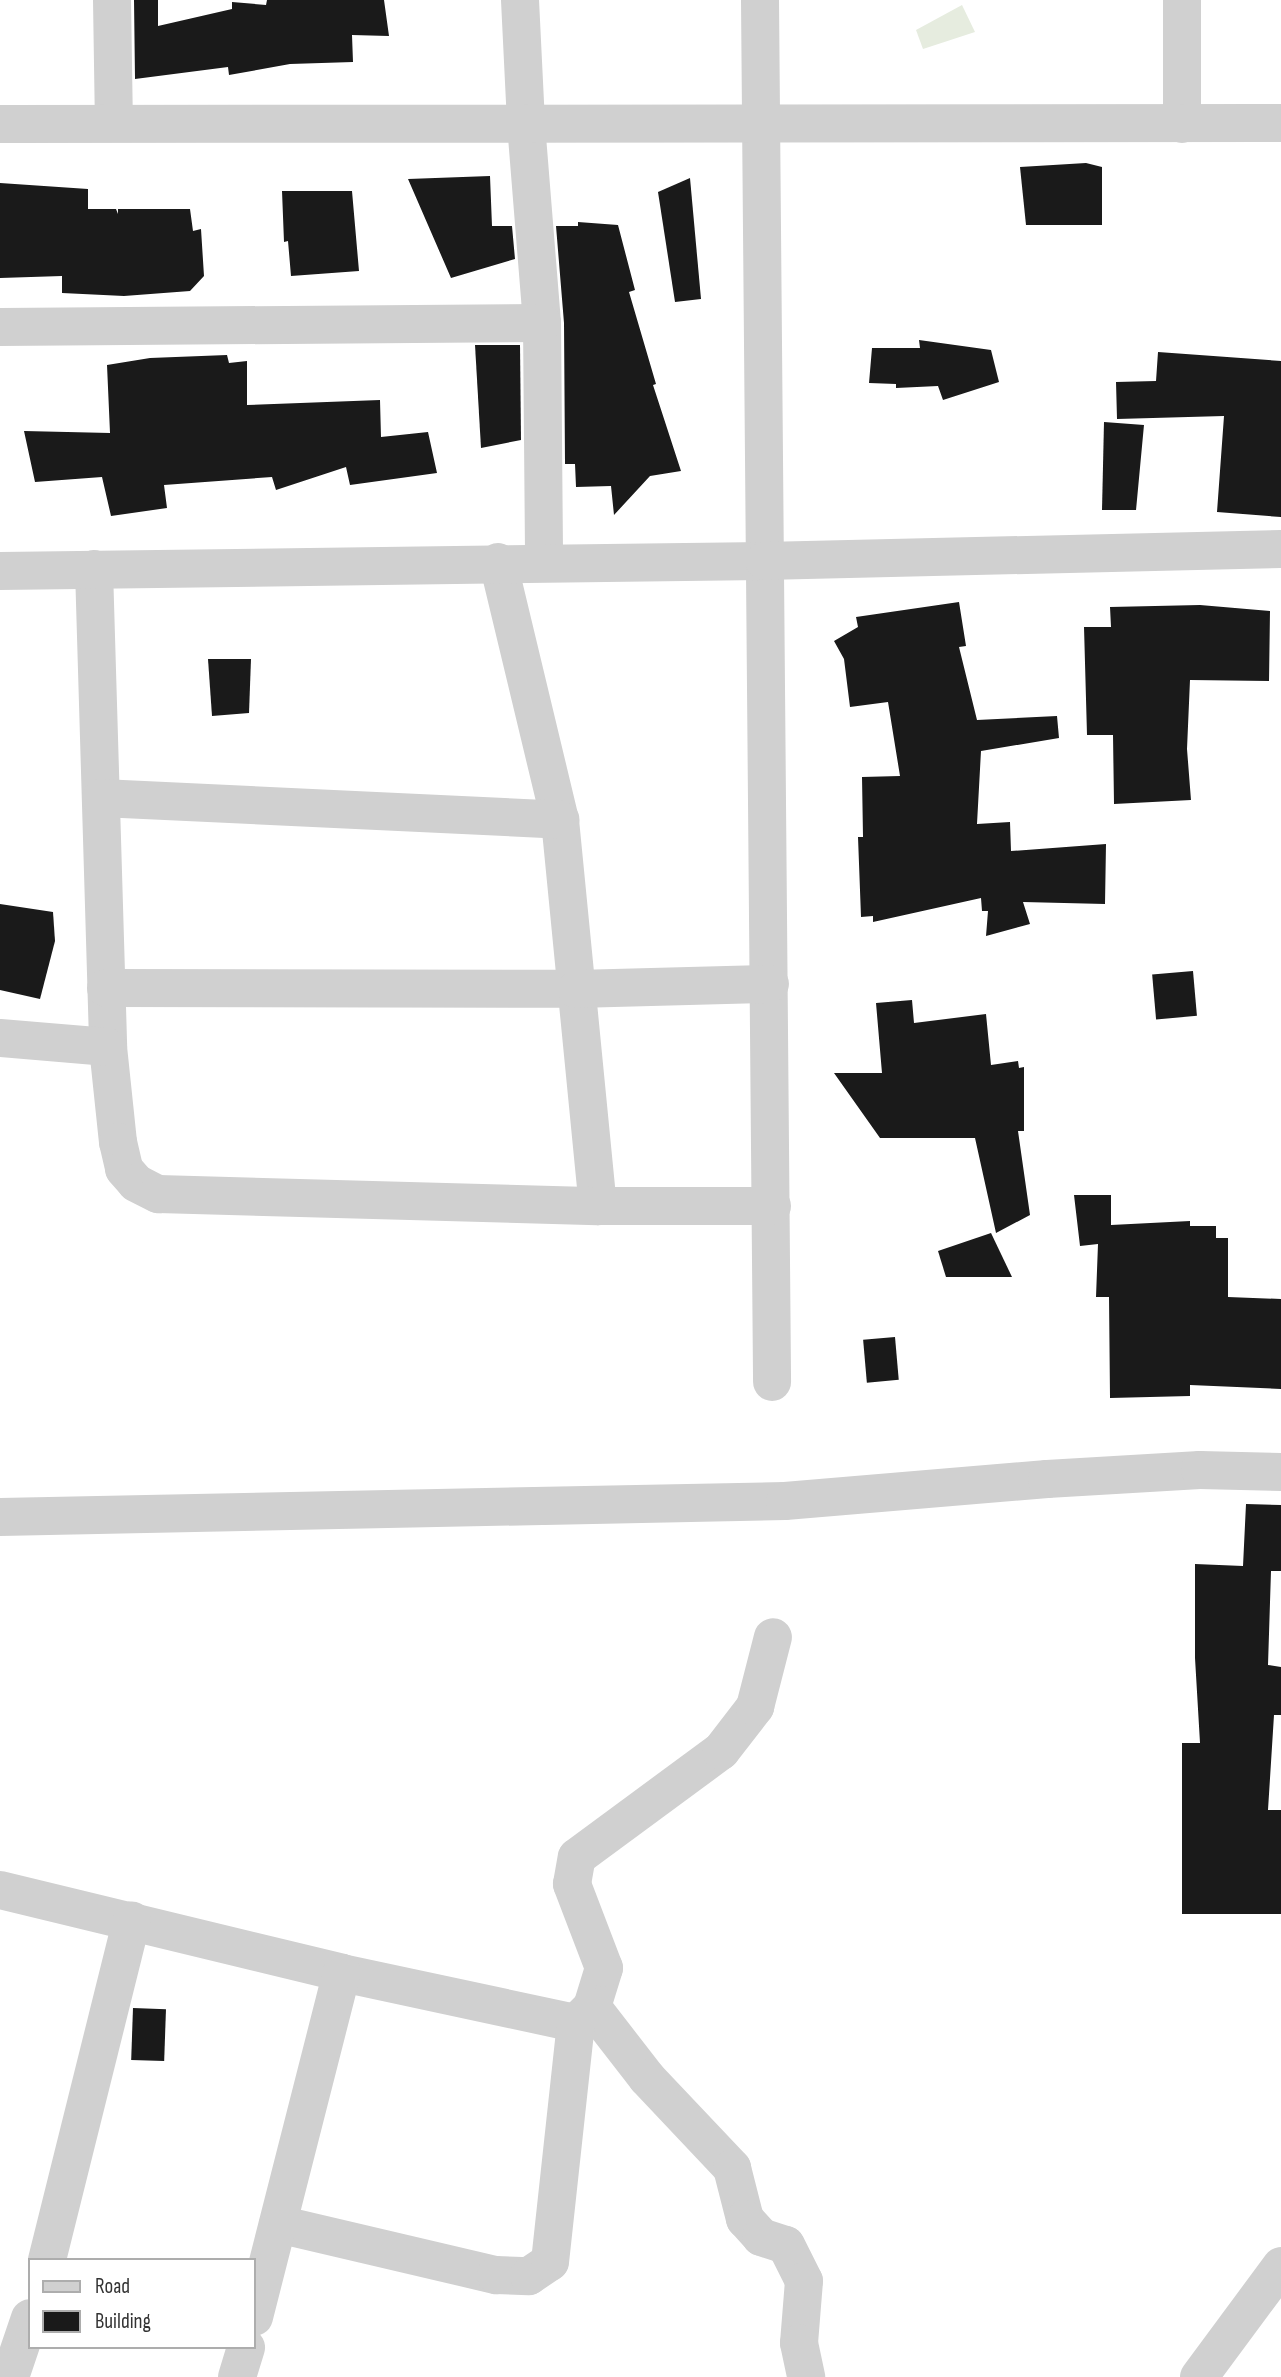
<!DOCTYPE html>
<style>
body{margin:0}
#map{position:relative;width:1281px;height:2377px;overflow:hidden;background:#fff;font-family:"Sofia Sans Condensed",sans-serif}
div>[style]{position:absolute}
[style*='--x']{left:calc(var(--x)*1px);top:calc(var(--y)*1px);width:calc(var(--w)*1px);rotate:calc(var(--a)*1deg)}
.green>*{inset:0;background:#e6ecdf}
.building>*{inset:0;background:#1a1a1a;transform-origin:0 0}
.minor>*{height:38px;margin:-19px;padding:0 19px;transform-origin:19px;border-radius:19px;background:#d0d0d0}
span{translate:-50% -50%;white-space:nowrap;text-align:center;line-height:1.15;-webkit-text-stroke:7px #fff;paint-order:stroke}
.legend{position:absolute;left:28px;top:2258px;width:228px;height:91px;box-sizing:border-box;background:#fff;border:2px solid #adadad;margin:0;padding:9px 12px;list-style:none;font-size:21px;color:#333}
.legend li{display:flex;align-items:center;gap:14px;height:35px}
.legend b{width:35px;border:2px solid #adadad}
</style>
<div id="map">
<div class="green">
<i style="clip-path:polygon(962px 5px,975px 32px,923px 49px,916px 30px)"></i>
</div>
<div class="building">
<i style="clip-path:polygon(134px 0,158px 0,158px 26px,232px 9px,232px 2px,266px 5px,267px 0,384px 0,389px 36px,352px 35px,353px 62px,290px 64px,229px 75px,228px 67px,135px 79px)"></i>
<i style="clip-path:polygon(1086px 163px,1102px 167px,1102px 225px,1026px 225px,1020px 167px)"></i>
<i style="clip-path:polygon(490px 176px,492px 226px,512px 226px,515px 259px,451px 278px,408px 179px)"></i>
<i style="clip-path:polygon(690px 178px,701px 299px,675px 302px,658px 192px)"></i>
<i style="clip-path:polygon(0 183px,88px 189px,88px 209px,116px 209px,118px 214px,118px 209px,190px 209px,193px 231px,201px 229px,204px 276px,190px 291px,124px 296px,62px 293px,62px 276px,0 278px)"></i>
<i style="clip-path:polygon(282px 191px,352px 191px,359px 271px,291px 276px,288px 241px,284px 242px)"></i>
<i style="clip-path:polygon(578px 222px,618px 225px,635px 290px,629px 292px,656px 384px,653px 385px,681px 471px,650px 476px,614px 515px,611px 486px,576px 487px,575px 464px,565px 464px,564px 323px,556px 226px,578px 226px)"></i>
<i style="clip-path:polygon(919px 340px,991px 350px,999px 382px,943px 400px,938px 386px,896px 388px,896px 384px,869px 383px,872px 348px,920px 348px)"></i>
<i style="clip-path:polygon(475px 345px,520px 345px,521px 440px,481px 448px)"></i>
<i style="clip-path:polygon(1158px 352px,1281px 361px,1281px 517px,1217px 512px,1224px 416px,1117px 419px,1116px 382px,1156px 381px)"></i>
<i style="clip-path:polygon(227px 355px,229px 363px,247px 361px,247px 405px,380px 400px,381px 437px,428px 432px,437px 473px,350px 485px,346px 467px,276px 490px,272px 477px,164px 485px,167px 508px,111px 516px,102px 477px,35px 482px,24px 431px,110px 433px,107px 365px,150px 358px)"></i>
<i style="clip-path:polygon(1104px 422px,1144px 425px,1136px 510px,1102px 510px)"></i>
<i style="clip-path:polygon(959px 602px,966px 646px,959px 647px,977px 720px,1057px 716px,1059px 738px,981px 751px,977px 824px,1010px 822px,1011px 851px,1106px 844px,1105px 904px,1023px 902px,1030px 924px,986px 936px,988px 911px,982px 911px,981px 898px,873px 922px,873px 916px,861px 917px,858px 837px,863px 837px,862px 777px,900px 776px,888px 702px,850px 707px,844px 659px,834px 641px,858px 627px,856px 617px)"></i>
<i style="clip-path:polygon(1200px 605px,1270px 611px,1269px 681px,1190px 680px,1187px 749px,1191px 800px,1114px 804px,1113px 735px,1087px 735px,1084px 627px,1111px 627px,1110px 607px)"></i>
<i style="clip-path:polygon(208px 659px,251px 659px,249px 713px,212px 716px)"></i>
<i style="clip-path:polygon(0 904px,53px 912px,55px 941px,40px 999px,0 990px)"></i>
<i style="left:1193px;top:971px;width:45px;height:41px;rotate:85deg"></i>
<i style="clip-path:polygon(912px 1000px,914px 1023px,986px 1014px,991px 1065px,1018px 1061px,1019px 1068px,1024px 1067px,1024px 1131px,1018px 1131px,1030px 1215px,996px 1233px,975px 1138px,880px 1138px,834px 1073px,882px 1073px,876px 1003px)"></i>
<i style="clip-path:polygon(1074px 1195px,1111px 1195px,1111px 1225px,1190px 1221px,1190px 1226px,1216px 1226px,1216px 1238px,1228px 1238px,1228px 1297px,1281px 1299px,1281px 1389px,1190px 1385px,1190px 1396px,1110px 1398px,1109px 1297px,1096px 1297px,1098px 1244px,1080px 1246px)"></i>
<i style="clip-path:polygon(991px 1233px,1012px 1277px,946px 1277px,938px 1251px)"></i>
<i style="left:895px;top:1337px;width:43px;height:32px;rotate:85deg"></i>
<i style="clip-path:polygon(1246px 1504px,1281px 1505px,1281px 1571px,1271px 1571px,1268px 1665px,1281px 1667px,1281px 1715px,1274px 1715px,1268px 1810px,1281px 1810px,1281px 1914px,1182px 1914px,1182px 1743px,1200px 1743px,1195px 1658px,1195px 1564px,1243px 1566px)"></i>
<i style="left:133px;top:2008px;width:33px;height:52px;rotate:2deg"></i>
</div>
<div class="minor">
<i style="--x:112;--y:0;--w:122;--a:89.1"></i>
<i style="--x:520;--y:0;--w:124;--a:87.2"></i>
<i style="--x:526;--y:124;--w:200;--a:85.4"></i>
<i style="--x:542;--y:323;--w:239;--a:89.5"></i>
<i style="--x:760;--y:0;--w:1382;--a:89.5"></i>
<i style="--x:1182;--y:0;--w:124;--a:90"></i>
<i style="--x:0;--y:124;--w:1281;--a:-0.04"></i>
<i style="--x:0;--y:327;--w:542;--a:-0.42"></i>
<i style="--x:498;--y:562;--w:265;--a:76.5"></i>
<i style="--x:560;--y:820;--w:388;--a:84.4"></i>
<i style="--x:94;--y:569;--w:478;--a:88.3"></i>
<i style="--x:108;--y:1047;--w:96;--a:84"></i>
<i style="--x:118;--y:1142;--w:28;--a:77"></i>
<i style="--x:124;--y:1169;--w:18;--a:49"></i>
<i style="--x:136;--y:1183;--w:25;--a:27"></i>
<i style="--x:158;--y:1194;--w:440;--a:1.6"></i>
<i style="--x:598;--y:1206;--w:174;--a:0"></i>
<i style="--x:0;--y:571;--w:764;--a:-0.75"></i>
<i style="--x:764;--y:561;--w:517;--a:-1.33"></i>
<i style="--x:101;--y:798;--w:460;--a:2.7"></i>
<i style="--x:106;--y:988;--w:470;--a:0.1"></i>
<i style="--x:576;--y:989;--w:194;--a:-1.5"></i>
<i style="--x:0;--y:1038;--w:108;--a:4.8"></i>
<i style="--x:0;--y:1517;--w:785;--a:-1.17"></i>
<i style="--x:785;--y:1501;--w:263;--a:-4.8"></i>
<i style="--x:1047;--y:1479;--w:153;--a:-3.4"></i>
<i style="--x:1200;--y:1470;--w:81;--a:1.4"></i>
<i style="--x:0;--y:1890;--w:352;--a:13.6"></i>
<i style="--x:342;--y:1973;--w:239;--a:12.1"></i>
<i style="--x:576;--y:2023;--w:23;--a:-45"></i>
<i style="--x:592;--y:2007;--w:41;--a:-72.9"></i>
<i style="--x:604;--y:1968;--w:90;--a:-110.9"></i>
<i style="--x:572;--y:1884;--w:27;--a:-80"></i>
<i style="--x:577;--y:1857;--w:179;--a:-36.4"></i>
<i style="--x:721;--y:1751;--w:56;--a:-52.3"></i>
<i style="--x:755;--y:1707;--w:72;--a:-75.6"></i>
<i style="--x:592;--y:2007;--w:90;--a:52.2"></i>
<i style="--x:647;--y:2078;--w:124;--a:46.6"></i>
<i style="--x:732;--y:2168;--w:53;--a:75.7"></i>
<i style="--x:745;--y:2219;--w:24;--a:48"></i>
<i style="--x:761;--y:2237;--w:26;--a:18"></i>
<i style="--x:786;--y:2245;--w:40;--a:63.4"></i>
<i style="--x:804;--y:2281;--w:62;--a:94.6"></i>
<i style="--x:799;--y:2343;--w:35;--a:78"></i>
<i style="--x:278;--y:2224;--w:224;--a:13.2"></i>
<i style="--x:496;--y:2275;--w:33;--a:2"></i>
<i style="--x:529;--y:2276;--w:25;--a:-34"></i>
<i style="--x:550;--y:2262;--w:240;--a:-83.8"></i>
<i style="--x:47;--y:2260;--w:350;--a:-76"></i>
<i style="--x:254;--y:2317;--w:355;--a:-75.7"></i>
<i style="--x:10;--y:2377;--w:62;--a:-71.3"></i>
<i style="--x:237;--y:2377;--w:31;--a:-73"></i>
<i style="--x:1199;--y:2377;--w:138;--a:-53.5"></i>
</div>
<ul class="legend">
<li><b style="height:9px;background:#d0d0d0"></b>Road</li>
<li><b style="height:19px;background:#1a1a1a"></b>Building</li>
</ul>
</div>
